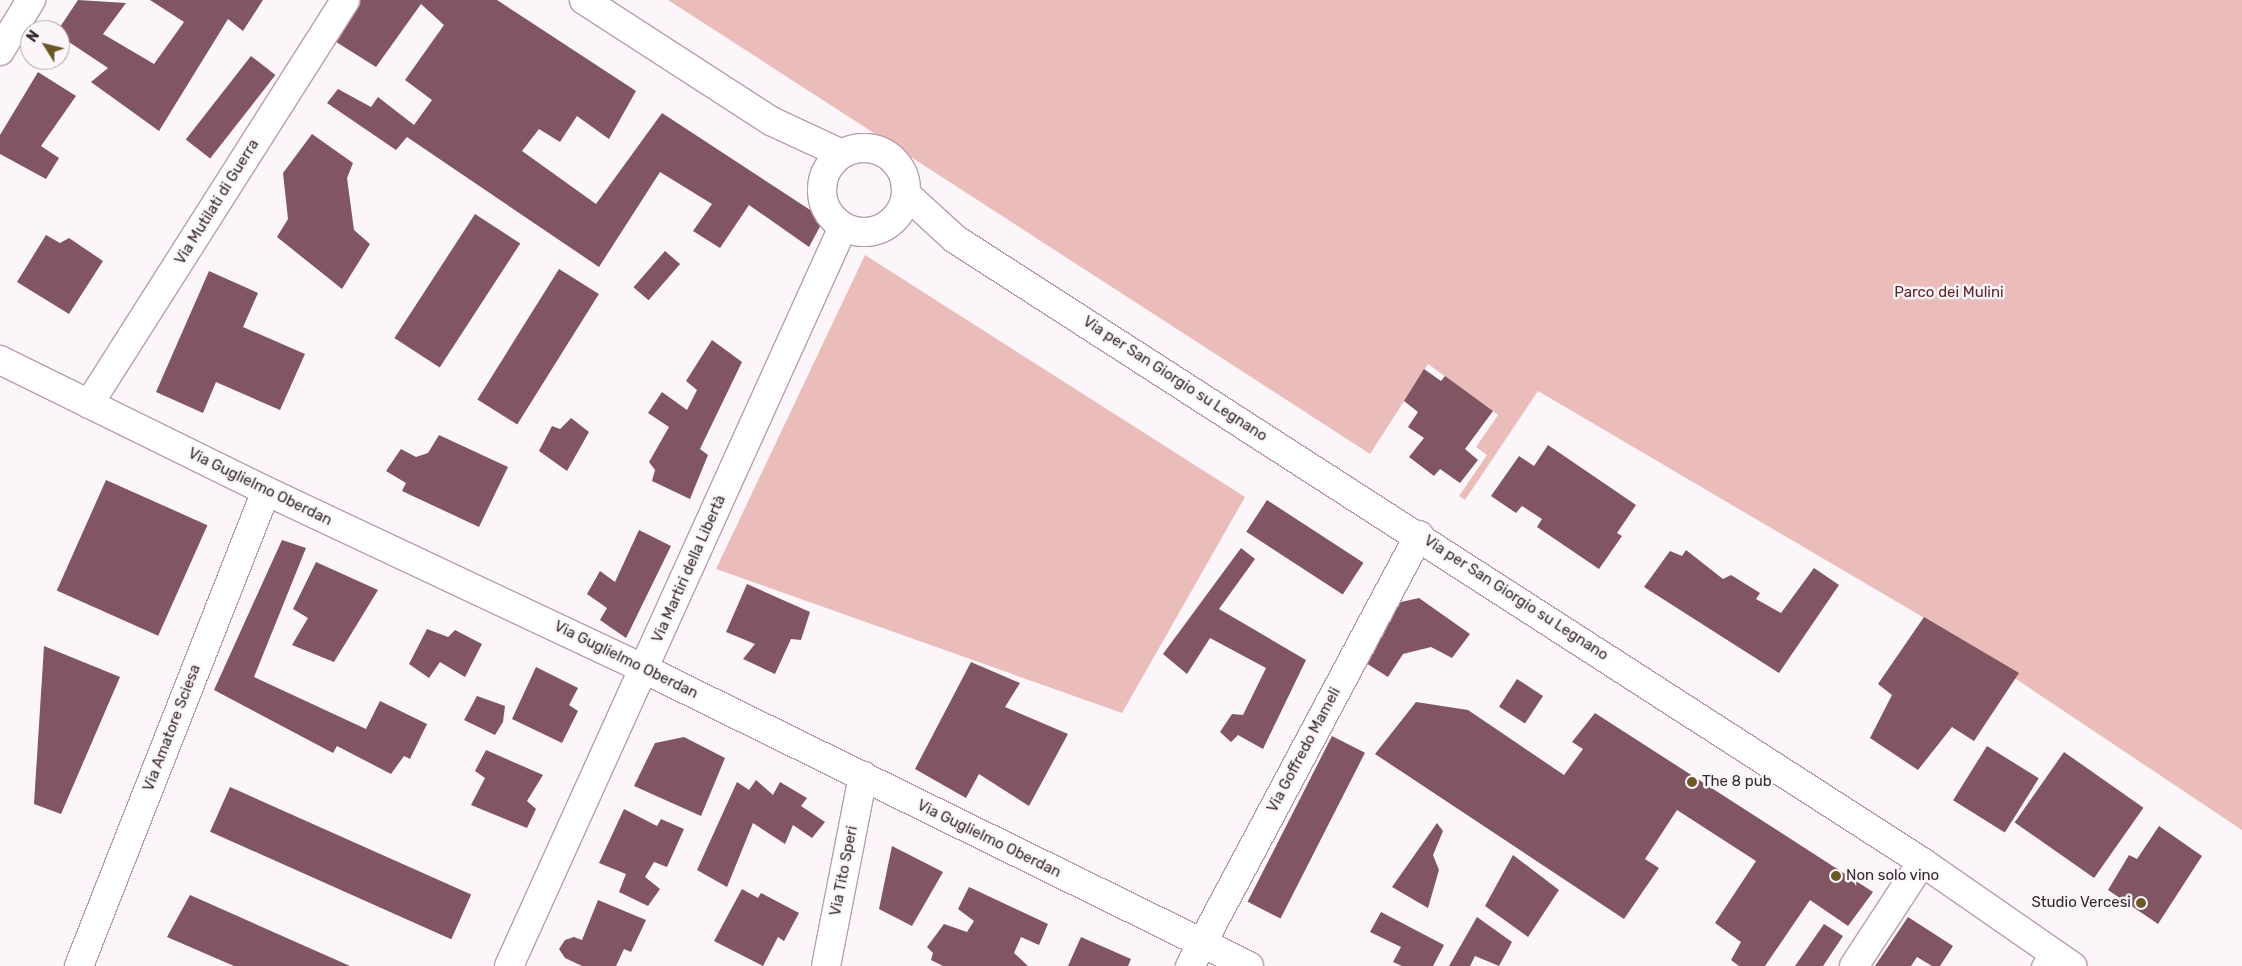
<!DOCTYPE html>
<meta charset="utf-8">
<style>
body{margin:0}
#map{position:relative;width:2242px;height:966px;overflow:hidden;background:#fcf6fa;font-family:Rubik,sans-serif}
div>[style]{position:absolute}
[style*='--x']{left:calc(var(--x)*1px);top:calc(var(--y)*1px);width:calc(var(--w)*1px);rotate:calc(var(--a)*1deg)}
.green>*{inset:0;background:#ebbdba}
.building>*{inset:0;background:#815561;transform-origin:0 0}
.roads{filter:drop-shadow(1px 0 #bc9db0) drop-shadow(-1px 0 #bc9db0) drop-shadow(0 1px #bc9db0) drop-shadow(0 -1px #bc9db0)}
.service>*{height:14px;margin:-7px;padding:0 7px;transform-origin:7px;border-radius:7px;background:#fff}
.minor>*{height:28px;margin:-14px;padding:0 14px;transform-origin:14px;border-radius:14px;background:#fff}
.tertiary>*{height:28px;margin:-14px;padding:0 14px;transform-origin:14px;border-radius:14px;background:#fff}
.tertiary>.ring{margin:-14px;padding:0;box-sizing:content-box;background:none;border:28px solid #fff;border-radius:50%}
.dots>*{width:14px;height:14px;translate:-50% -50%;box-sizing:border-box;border:2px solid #fcf6fa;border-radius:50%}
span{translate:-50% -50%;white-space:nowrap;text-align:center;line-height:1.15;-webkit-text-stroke:5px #fcf6fa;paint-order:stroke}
.street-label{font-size:15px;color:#352930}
.park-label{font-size:15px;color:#632524}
.poi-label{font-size:15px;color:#352930}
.left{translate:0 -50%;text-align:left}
.right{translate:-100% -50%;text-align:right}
.north{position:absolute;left:20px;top:20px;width:50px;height:50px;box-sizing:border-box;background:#fcf6fa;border:1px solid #aca4a9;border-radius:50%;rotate:306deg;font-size:14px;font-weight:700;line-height:20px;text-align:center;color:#352930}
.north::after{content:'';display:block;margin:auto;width:18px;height:22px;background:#6c5827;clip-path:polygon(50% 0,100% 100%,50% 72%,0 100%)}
</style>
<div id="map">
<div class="green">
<i style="clip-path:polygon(668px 0,2242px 0,2242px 830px,1926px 619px,1538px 391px,1465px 500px,1459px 496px,1487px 455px,1476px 447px,1498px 415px,1428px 364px,1370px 454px)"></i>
<i style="clip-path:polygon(865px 255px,1245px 497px,1122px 713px,716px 569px)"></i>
</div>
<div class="building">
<i style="clip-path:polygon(78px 0,126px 3px,103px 34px,154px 64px,184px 22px,150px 0,263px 0,243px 31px,228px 19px,159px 131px,91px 82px,108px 68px,60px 36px,58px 30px)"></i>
<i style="clip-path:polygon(359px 0,497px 0,636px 91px,609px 139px,577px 116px,560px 142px,539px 129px,522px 151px,596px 204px,662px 113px,824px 219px,809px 247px,749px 205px,720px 248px,693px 231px,712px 204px,660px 172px,599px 267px,407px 137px,396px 150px,327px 103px,338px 89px,371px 107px,378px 97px,414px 125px,432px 100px,405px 80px,444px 25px,421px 4px,376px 67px,333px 40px)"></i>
<i style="left:251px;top:56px;width:31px;height:106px;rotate:38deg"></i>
<i style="clip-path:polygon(38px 72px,76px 96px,41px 146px,59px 158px,46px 179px,0 154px,0 135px)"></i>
<i style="clip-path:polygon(312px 134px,353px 163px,347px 178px,354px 230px,370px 244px,342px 289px,277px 237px,288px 219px,283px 173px)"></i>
<i style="left:475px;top:214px;width:54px;height:148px;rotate:33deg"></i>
<i style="clip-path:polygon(46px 235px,60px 243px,69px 238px,103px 261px,69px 314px,17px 282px)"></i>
<i style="left:665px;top:251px;width:20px;height:48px;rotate:41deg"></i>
<i style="left:559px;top:269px;width:47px;height:154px;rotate:32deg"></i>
<i style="clip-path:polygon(209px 271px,258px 293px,243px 327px,305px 354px,280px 410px,216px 382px,203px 413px,156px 392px)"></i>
<i style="clip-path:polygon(712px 340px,742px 362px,700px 449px,708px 455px,690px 499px,652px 481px,655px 470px,649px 462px,669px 427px,648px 413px,662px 392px,687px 410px,697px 390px,686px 381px)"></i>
<i style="clip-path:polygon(1424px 369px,1441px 381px,1445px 376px,1493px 411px,1465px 449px,1478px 460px,1460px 483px,1440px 469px,1434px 476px,1409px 457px,1424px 438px,1408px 427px,1418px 412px,1404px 401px)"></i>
<i style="clip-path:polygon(571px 418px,589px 432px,567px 471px,539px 451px,552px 426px,560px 429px)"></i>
<i style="clip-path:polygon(439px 435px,508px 467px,479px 527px,402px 491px,406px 483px,386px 471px,401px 449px,416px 457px,428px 453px)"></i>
<i style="clip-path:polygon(1548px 445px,1636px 505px,1617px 533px,1622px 536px,1599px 569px,1537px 527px,1542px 519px,1522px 506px,1516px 513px,1491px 496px,1519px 456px,1534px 466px)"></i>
<i style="left:106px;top:480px;width:111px;height:121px;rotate:24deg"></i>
<i style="left:1267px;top:500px;width:115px;height:38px;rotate:33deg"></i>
<i style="clip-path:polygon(639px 530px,671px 546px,626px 638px,600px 620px,607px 608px,587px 594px,600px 571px,615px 582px)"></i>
<i style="clip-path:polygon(282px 540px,306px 548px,254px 677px,366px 729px,380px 701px,427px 724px,410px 759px,404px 756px,391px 774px,337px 746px,333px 753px,214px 690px)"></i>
<i style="clip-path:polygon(1241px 548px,1255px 559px,1219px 609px,1306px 660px,1263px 749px,1238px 735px,1231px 742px,1220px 732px,1232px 714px,1243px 715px,1266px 668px,1210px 638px,1187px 674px,1163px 654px)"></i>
<i style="clip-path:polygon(1686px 550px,1723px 579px,1731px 575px,1760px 593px,1756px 599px,1781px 613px,1814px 568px,1839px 585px,1779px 673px,1644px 587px,1670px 551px,1682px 556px)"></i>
<i style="clip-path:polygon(316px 562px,378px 590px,334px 662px,292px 645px,308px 618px,293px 609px)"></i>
<i style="clip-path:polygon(747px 584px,810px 612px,801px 640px,791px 639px,775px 674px,743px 659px,755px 644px,726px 632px)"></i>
<i style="clip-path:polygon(1419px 598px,1470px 634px,1452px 658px,1431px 647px,1403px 654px,1388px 677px,1366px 663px,1392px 604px)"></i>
<i style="clip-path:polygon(1924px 617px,2019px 673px,1974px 741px,1952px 727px,1918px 770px,1870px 738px,1892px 695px,1878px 684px)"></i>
<i style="clip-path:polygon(427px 629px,448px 637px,455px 630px,482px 644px,465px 677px,440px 662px,429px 678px,409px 664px)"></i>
<i style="clip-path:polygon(44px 646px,120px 677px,61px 814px,34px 804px)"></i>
<i style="clip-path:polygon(971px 662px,1020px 683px,1005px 707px,1068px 734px,1029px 806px,979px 774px,966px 798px,915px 769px)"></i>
<i style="clip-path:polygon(536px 667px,578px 688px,569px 705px,578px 711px,562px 743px,512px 719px)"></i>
<i style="left:1517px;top:679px;width:31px;height:33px;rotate:33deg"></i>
<i style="clip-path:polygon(477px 696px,505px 706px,503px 722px,495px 735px,464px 720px)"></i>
<i style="clip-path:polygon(1416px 702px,1468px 710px,1564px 775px,1583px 749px,1572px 742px,1595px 713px,1873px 892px,1848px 926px,1810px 900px,1765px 966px,1739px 966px,1731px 960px,1741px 942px,1715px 923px,1756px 861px,1677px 810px,1645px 859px,1659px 868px,1624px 919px,1375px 754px)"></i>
<i style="left:1332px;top:736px;width:37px;height:186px;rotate:27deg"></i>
<i style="clip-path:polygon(684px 737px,725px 758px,701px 816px,634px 786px,655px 743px)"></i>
<i style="left:1987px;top:746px;width:61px;height:64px;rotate:32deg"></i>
<i style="clip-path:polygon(486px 750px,543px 775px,527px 801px,536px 809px,527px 828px,471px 805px,485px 778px,475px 771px)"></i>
<i style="left:2064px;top:752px;width:97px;height:86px;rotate:35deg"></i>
<i style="clip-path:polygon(756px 780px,773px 795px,780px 782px,807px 798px,801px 806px,825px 822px,812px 838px,793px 825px,785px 844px,753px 823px,727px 887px,697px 870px,737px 782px,749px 790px)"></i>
<i style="left:230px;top:787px;width:264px;height:49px;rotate:24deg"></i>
<i style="clip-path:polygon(624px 809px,657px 826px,661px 819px,684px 829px,667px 867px,654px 862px,645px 877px,660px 889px,648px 906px,619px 892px,626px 874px,599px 863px)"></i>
<i style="clip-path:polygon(1437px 823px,1443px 831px,1433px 855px,1439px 870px,1428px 908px,1392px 887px)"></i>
<i style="clip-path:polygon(2159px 826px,2202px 856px,2158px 924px,2108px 890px,2129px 855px,2137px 859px)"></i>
<i style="clip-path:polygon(892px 846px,943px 872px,912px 926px,879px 909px)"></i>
<i style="clip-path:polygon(1513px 855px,1559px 890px,1528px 937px,1485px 906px)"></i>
<i style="clip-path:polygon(969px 887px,1048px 924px,1039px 945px,1021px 937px,1014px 953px,1028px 966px,943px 966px,931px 960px,933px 953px,927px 947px,944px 924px,967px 932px,974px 921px,958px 909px)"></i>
<i style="clip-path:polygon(742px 889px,758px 898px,761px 893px,799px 913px,784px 941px,778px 937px,763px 966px,714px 941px)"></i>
<i style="clip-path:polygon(190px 895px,350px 966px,234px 966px,167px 937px)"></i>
<i style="clip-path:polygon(598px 900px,646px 920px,631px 952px,624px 949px,616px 966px,582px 966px,565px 958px,559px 949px,565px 940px,574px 937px,582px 940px)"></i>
<i style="clip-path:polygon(1381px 912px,1444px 945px,1433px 966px,1402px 966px,1393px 962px,1401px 947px,1370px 932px)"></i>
<i style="clip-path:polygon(1477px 917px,1512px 942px,1499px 966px,1475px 956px,1470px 966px,1449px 966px)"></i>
<i style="clip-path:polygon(1908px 917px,1953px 946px,1940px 966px,1932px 966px,1917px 957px,1911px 966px,1875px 966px)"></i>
<i style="clip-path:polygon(1824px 924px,1843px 936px,1823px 966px,1795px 966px)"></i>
<i style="clip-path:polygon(1081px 937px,1131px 959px,1128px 966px,1068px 966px)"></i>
</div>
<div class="roads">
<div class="service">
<i style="--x:2039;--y:966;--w:19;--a:-58"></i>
</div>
<div class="minor">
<i style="--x:0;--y:51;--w:60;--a:-58.7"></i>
<i style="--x:0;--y:360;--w:297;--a:26.2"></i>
<i style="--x:266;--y:491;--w:418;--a:25.2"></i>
<i style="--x:644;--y:669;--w:674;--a:26.15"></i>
<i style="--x:89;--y:404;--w:478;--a:-57.6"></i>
<i style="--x:79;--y:966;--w:510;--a:-68.51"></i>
<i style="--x:509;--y:966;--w:811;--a:-65.68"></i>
<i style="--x:826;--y:966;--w:194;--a:-79"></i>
<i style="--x:1190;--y:966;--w:488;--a:-62"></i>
<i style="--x:1854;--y:966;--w:124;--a:-56.8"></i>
</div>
<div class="tertiary">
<i style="--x:584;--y:0;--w:223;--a:32.9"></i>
<i style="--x:771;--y:121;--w:78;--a:24.9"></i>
<i class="ring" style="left:822px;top:148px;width:56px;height:56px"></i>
<i style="--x:907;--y:195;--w:65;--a:42.5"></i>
<i style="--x:955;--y:239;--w:1150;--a:32.79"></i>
<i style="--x:1922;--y:862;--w:183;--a:34.7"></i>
</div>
</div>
<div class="dots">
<i style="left:1692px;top:782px;background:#6c5827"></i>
<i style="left:1836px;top:876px;background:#6c5827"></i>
<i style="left:2141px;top:903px;background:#6c5827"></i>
</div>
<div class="street-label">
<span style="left:217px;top:202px;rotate:-58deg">Via Mutilati di Guerra</span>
<span style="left:1175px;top:379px;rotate:33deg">Via per San Giorgio su Legnano</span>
<span style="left:260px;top:487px;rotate:26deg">Via Guglielmo Oberdan</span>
<span style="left:689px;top:569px;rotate:-66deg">Via Martiri della Libertà</span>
<span style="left:1516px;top:598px;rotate:33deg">Via per San Giorgio su Legnano</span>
<span style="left:626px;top:660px;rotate:26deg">Via Guglielmo Oberdan</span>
<span style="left:172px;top:728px;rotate:-69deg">Via Amatore Sciesa</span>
<span style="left:1304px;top:750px;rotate:-62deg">Via Goffredo Mameli</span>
<span style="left:989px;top:839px;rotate:26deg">Via Guglielmo Oberdan</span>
<span style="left:844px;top:871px;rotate:-79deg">Via Tito Speri</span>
</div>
<div class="park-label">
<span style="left:1949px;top:293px">Parco dei Mulini</span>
</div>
<div class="poi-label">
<span class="left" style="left:1702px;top:782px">The 8 pub</span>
<span class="left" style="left:1846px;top:876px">Non solo vino</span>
<span class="right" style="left:2131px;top:903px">Studio Vercesi</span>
</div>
<div class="north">N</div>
</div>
